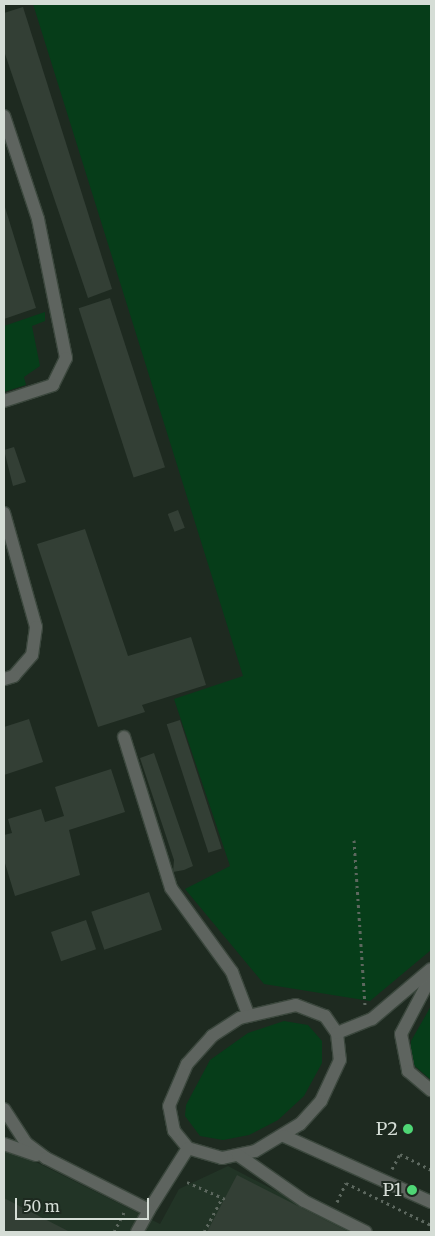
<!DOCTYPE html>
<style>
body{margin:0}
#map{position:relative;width:435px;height:1236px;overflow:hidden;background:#1e2a20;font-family:Merriweather,serif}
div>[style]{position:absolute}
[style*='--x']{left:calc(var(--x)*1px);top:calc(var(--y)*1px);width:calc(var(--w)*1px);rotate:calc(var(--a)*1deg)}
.built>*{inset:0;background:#223426}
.green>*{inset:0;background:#063d19}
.building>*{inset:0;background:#333f35;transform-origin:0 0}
.path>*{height:3px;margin-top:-1.5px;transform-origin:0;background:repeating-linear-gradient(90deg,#5d685f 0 2.5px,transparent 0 6.5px)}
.roads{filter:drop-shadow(1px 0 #3b473d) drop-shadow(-1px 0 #3b473d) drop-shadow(0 1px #3b473d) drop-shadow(0 -1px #3b473d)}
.minor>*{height:12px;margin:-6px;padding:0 6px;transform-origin:6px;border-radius:6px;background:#5e645f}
.dots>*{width:14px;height:14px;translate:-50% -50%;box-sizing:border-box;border:2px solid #1e2a20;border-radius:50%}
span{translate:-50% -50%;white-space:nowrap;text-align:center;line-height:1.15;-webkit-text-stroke:4px #1e2a20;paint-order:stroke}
.poi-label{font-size:18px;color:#d5ddd6}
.right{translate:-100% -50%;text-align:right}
.frame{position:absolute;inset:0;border:5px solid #d5ddd6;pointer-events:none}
.scale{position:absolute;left:15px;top:1198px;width:134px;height:22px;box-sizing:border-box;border:2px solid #d5ddd6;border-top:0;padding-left:6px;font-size:15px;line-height:18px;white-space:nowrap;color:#d5ddd6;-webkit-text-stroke:4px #1e2a20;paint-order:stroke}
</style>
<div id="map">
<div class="built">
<i style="clip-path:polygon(4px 1146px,160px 1224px,179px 1189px,228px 1166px,354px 1232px,4px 1232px)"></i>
</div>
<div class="green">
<i style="clip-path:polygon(33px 4px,431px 4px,431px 950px,370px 1001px,264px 984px,185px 889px,230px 866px,174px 699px,243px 676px)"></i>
<i style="clip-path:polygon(45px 312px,45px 321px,32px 326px,40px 366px,24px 377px,26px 385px,4px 392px,4px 326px)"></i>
<i style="clip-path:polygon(431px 1006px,431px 1080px,410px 1062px,411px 1041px)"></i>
<i style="clip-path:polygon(284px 1021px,308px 1025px,322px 1041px,322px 1063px,304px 1096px,278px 1120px,249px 1135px,223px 1140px,200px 1136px,185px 1116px,186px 1105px,210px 1060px,248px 1033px)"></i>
</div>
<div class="building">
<i style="clip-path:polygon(23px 7px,112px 289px,88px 298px,4px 51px,4px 13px)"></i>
<i style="clip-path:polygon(4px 204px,36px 308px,4px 319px)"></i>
<i style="left:110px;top:298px;width:178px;height:33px;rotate:72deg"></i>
<i style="clip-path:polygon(14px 447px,26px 482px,13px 486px,4px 450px)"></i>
<i style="left:178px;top:510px;width:19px;height:11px;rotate:69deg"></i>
<i style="clip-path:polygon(85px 529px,128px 656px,191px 637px,206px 685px,142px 705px,145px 712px,98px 727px,37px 544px)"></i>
<i style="clip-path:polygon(29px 719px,43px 762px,4px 775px,4px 727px)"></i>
<i style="left:180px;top:720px;width:135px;height:14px;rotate:72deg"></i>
<i style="clip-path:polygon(154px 753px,193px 866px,184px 870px,173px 872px,174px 860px,140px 758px)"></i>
<i style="clip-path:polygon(111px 769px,125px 812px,69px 830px,80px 875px,15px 896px,4px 860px,4px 835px,12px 833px,8px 819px,41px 809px,45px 822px,64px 816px,55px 787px)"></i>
<i style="left:149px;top:892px;width:40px;height:61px;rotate:71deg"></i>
<i style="left:86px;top:920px;width:31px;height:37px;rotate:71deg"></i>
<i style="clip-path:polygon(237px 1175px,349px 1232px,207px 1232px)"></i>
<i style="clip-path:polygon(4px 1198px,70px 1232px,4px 1232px)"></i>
</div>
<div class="path">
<i style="--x:354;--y:840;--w:167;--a:86.2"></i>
<i style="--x:392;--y:1169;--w:17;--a:-62"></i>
<i style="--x:400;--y:1154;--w:35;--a:27"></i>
<i style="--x:187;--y:1182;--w:42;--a:24.1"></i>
<i style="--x:337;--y:1202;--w:21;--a:-65"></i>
<i style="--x:346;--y:1183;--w:95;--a:26.3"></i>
<i style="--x:114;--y:1232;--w:22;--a:-63"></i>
<i style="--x:204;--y:1232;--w:38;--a:-62"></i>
</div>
<div class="roads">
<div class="minor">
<i style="--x:4;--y:116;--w:108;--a:71.7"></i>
<i style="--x:38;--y:219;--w:142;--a:78.6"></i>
<i style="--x:66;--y:358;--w:30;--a:116"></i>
<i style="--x:53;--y:385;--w:52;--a:161.9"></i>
<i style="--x:4;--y:513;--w:118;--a:74.3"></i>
<i style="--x:36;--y:627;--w:28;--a:98"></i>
<i style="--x:32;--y:655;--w:28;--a:131"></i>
<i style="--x:14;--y:676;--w:10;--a:163"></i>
<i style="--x:124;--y:737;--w:158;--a:72.7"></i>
<i style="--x:171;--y:888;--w:104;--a:54"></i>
<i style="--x:232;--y:972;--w:45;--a:69.1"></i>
<i style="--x:431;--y:977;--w:64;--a:117.8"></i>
<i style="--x:401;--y:1034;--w:38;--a:79"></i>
<i style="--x:408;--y:1071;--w:30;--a:40"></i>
<i style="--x:296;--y:1005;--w:31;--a:21"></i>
<i style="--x:325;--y:1016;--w:21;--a:55"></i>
<i style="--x:337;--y:1033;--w:27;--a:84"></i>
<i style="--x:340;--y:1060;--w:45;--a:114.9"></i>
<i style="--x:321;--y:1101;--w:31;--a:132"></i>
<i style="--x:300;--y:1124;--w:52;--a:149"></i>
<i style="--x:255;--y:1151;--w:34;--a:168"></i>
<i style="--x:222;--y:1158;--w:35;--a:-164"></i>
<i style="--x:188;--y:1148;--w:22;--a:-129"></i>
<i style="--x:174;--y:1131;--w:25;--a:-101"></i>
<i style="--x:169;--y:1106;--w:46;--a:-66.8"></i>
<i style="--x:187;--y:1064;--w:38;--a:-48"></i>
<i style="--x:212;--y:1036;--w:33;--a:-33"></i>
<i style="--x:240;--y:1018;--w:57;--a:-13.1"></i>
<i style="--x:337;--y:1033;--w:38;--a:-22"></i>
<i style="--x:372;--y:1019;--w:77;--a:-40.3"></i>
<i style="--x:4;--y:1109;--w:40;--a:57.1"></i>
<i style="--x:26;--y:1143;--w:25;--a:37"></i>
<i style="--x:46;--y:1158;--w:115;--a:26.8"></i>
<i style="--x:149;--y:1210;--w:73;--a:-57.8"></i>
<i style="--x:284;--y:1136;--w:161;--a:24.2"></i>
<i style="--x:4;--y:1144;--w:34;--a:19"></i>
<i style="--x:238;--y:1155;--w:80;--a:34.9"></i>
<i style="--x:304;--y:1201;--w:69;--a:26.6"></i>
<i style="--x:137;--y:1232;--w:25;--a:-61"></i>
</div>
</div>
<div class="dots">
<i style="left:408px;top:1129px;background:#4fd675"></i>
<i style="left:412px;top:1190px;background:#4fd675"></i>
</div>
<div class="poi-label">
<span class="right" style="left:398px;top:1129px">P2</span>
<span class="right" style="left:402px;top:1190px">P1</span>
</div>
<div class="frame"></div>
<div class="scale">50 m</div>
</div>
